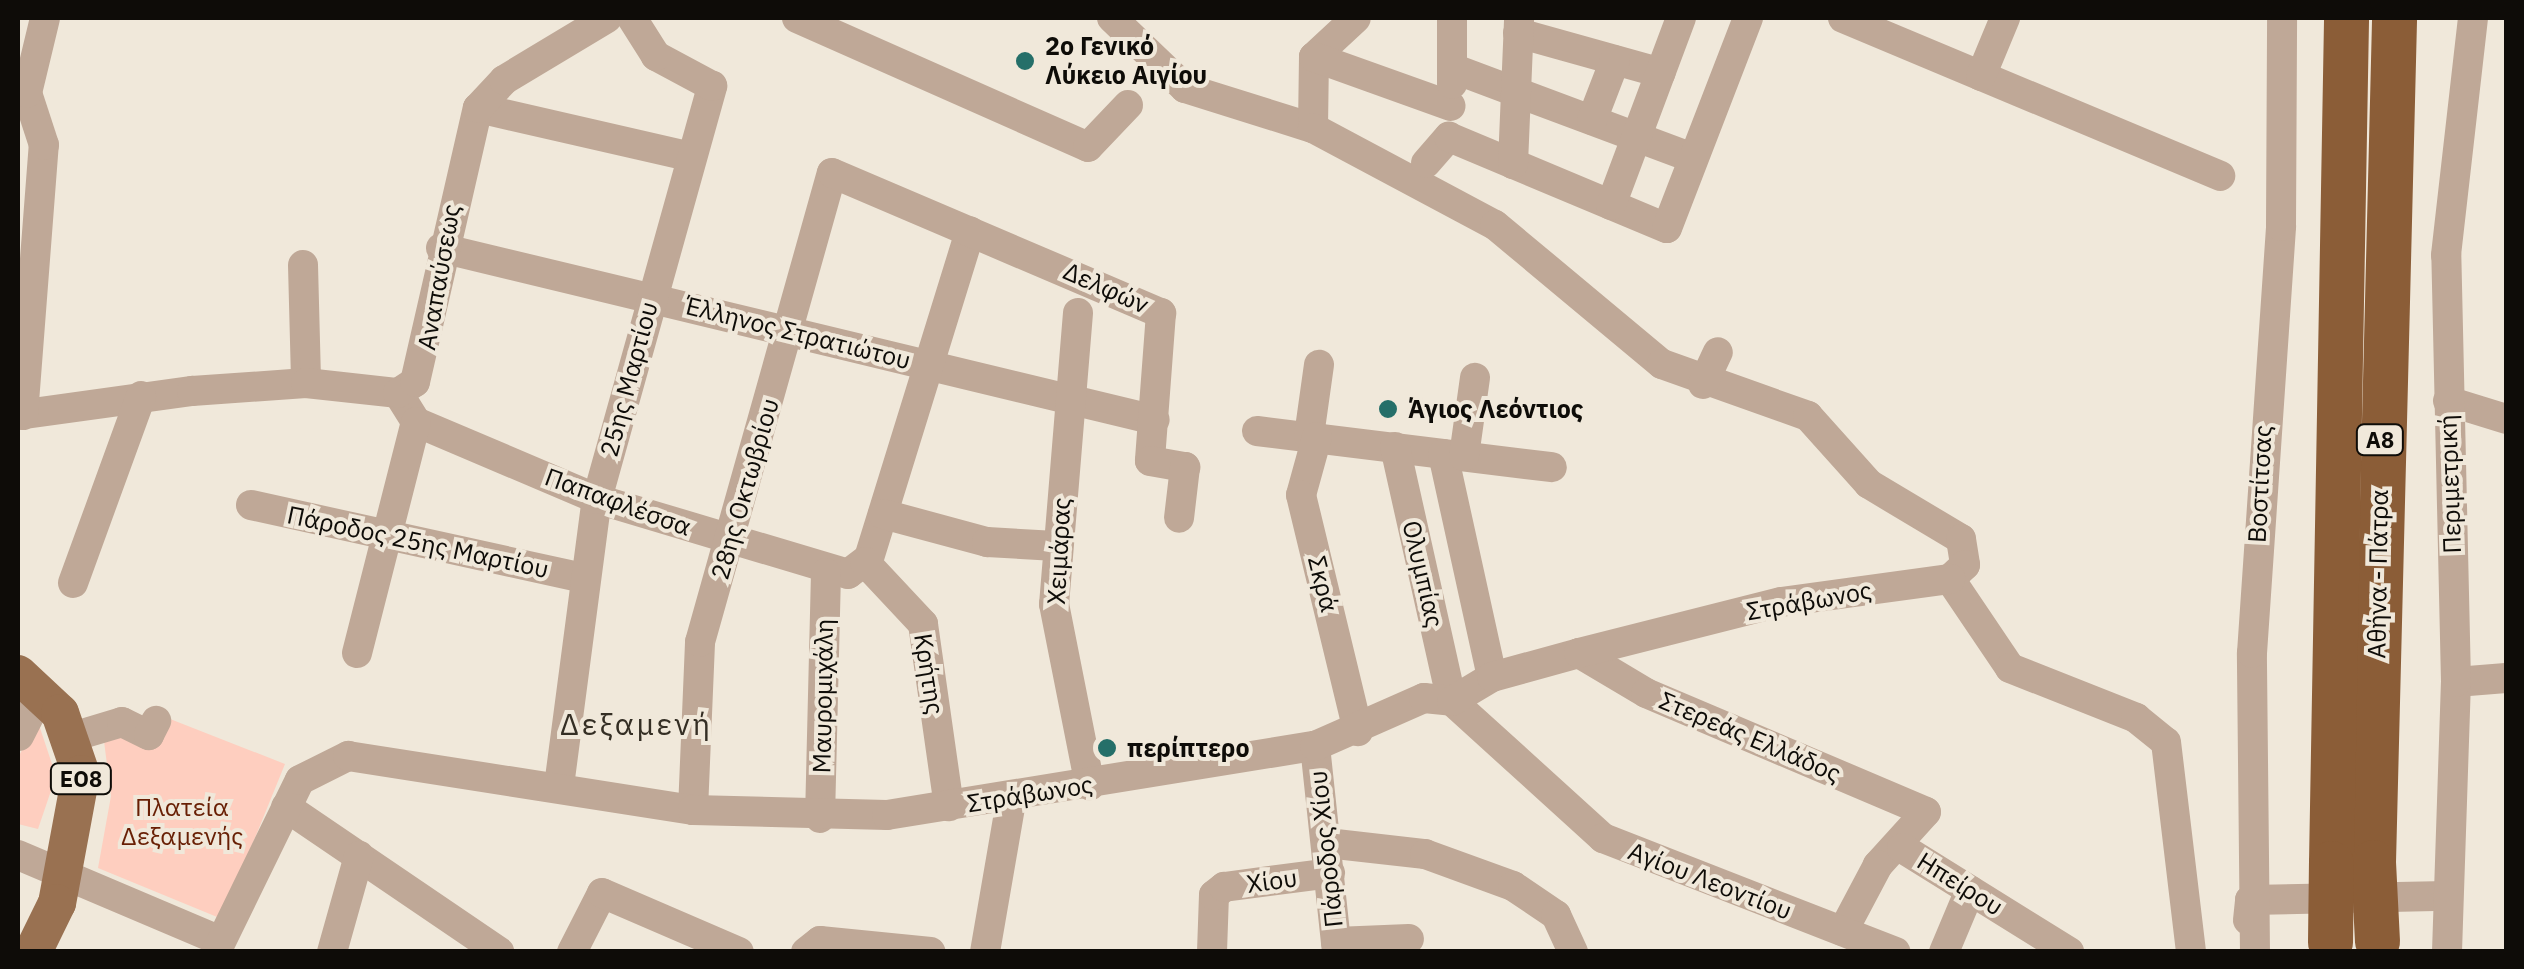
<!DOCTYPE html>
<meta charset="utf-8">
<style>
body{margin:0}
#map{position:relative;width:2524px;height:969px;overflow:hidden;background:#f0e8da;font-family:"IBM Plex Sans",sans-serif}
div>[style]{position:absolute}
[style*='--x']{left:calc(var(--x)*1px);top:calc(var(--y)*1px);width:calc(var(--w)*1px);rotate:calc(var(--a)*1deg)}
.green>*{inset:0;background:#fecebf}
.minor>*{height:30px;margin:-15px;padding:0 15px;transform-origin:15px;border-radius:15px;background:#bfa897}
.major>*{height:38px;margin:-19px;padding:0 19px;transform-origin:19px;border-radius:19px;background:#997151}
.highway>*{height:45px;margin:-22.5px;padding:0 22.5px;transform-origin:22.5px;border-radius:22.5px;background:#8b5d37}
.highway-bridge>*{height:45px;margin:-22.5px;padding:0 22.5px;transform-origin:22.5px;border-radius:22.5px;background:#8b5d37}
.dots>*{width:28px;height:28px;translate:-50% -50%;box-sizing:border-box;border:5px solid #f0e8da;border-radius:50%}
span{translate:-50% -50%;white-space:nowrap;text-align:center;line-height:1.15;-webkit-text-stroke:8px #f0e8da;paint-order:stroke}
.shield-label span{padding:2px 8px;background:#f0e8da;border:2px solid;border-radius:8px;-webkit-text-stroke-width:0}
.shield-label{font-size:22px;color:#0e0c08;font-weight:700}
.poi-label{font-size:25px;color:#0e0c08;font-weight:700}
.left{translate:0 -50%;text-align:left}
.street-label{font-size:25px;color:#0e0c08}
.park-label{font-size:25px;color:#681f04}
.quarter-label{font-size:30px;color:#342e24;letter-spacing:2.5px}
.frame{position:absolute;inset:0;border:20px solid #0e0c08;pointer-events:none}
</style>
<div id="map">
<div class="green">
<i style="clip-path:polygon(165px 717px,285px 764px,222px 919px,98px 868px,111px 796px,104px 741px)"></i>
<i style="clip-path:polygon(37px 719px,56px 776px,38px 829px,18px 824px,18px 758px)"></i>
</div>
<div class="minor">
<i style="--x:797;--y:18;--w:318;--a:23.9"></i>
<i style="--x:1088;--y:147;--w:58;--a:-46.4"></i>
<i style="--x:1112;--y:18;--w:101;--a:43.8"></i>
<i style="--x:1185;--y:88;--w:134;--a:17.4"></i>
<i style="--x:1313;--y:128;--w:71;--a:-89.2"></i>
<i style="--x:1314;--y:57;--w:57;--a:-42.9"></i>
<i style="--x:1843;--y:18;--w:409;--a:22.7"></i>
<i style="--x:1518;--y:33;--w:148;--a:15.6"></i>
<i style="--x:1314;--y:57;--w:145;--a:19.7"></i>
<i style="--x:1452;--y:68;--w:257;--a:20.5"></i>
<i style="--x:1981;--y:76;--w:63;--a:-67.5"></i>
<i style="--x:1452;--y:84;--w:66;--a:-90"></i>
<i style="--x:478;--y:108;--w:215;--a:12.9"></i>
<i style="--x:1592;--y:120;--w:64;--a:-69"></i>
<i style="--x:1313;--y:128;--w:206;--a:28.1"></i>
<i style="--x:1495;--y:225;--w:217;--a:39.8"></i>
<i style="--x:1662;--y:364;--w:155;--a:19.6"></i>
<i style="--x:1808;--y:416;--w:91;--a:48.1"></i>
<i style="--x:1869;--y:484;--w:107;--a:30.9"></i>
<i style="--x:1961;--y:539;--w:26;--a:81"></i>
<i style="--x:1965;--y:565;--w:21;--a:137"></i>
<i style="--x:1426;--y:163;--w:35;--a:-49"></i>
<i style="--x:1449;--y:137;--w:236;--a:22.7"></i>
<i style="--x:1667;--y:228;--w:225;--a:-68.9"></i>
<i style="--x:1513;--y:164;--w:146;--a:-87.6"></i>
<i style="--x:1611;--y:205;--w:200;--a:-69.5"></i>
<i style="--x:441;--y:248;--w:734;--a:13.54"></i>
<i style="--x:303;--y:265;--w:118;--a:88.5"></i>
<i style="--x:1078;--y:313;--w:292;--a:94.7"></i>
<i style="--x:1054;--y:604;--w:185;--a:78.8"></i>
<i style="--x:1703;--y:384;--w:35;--a:-65"></i>
<i style="--x:398;--y:393;--w:34;--a:58"></i>
<i style="--x:416;--y:422;--w:197;--a:23"></i>
<i style="--x:597;--y:499;--w:262;--a:16.6"></i>
<i style="--x:848;--y:574;--w:26;--a:-37"></i>
<i style="--x:869;--y:558;--w:342;--a:-72.8"></i>
<i style="--x:2448;--y:401;--w:61;--a:17.2"></i>
<i style="--x:18;--y:415;--w:176;--a:-7.9"></i>
<i style="--x:192;--y:391;--w:114;--a:-4"></i>
<i style="--x:306;--y:383;--w:93;--a:6.2"></i>
<i style="--x:398;--y:393;--w:20;--a:-33"></i>
<i style="--x:415;--y:382;--w:281;--a:-77.1"></i>
<i style="--x:478;--y:108;--w:38;--a:-47"></i>
<i style="--x:504;--y:80;--w:120;--a:-31"></i>
<i style="--x:23;--y:415;--w:271;--a:-85.6"></i>
<i style="--x:44;--y:145;--w:55;--a:-108.1"></i>
<i style="--x:27;--y:93;--w:77;--a:-76.5"></i>
<i style="--x:1257;--y:431;--w:297;--a:7"></i>
<i style="--x:1309;--y:436;--w:72;--a:-82"></i>
<i style="--x:1317;--y:437;--w:60;--a:105.4"></i>
<i style="--x:1301;--y:495;--w:243;--a:76.4"></i>
<i style="--x:1395;--y:447;--w:260;--a:77.4"></i>
<i style="--x:1443;--y:454;--w:228;--a:77.6"></i>
<i style="--x:1464;--y:456;--w:79;--a:-82"></i>
<i style="--x:251;--y:505;--w:341;--a:12.4"></i>
<i style="--x:883;--y:514;--w:108;--a:15.1"></i>
<i style="--x:987;--y:542;--w:69;--a:3.3"></i>
<i style="--x:865;--y:562;--w:85;--a:46.9"></i>
<i style="--x:923;--y:624;--w:184;--a:81.9"></i>
<i style="--x:1950;--y:579;--w:107;--a:56"></i>
<i style="--x:2010;--y:668;--w:136;--a:21.6"></i>
<i style="--x:2136;--y:718;--w:38;--a:39"></i>
<i style="--x:2166;--y:742;--w:211;--a:83.2"></i>
<i style="--x:73;--y:583;--w:199;--a:-70"></i>
<i style="--x:357;--y:653;--w:238;--a:-75.7"></i>
<i style="--x:1579;--y:653;--w:78;--a:30.8"></i>
<i style="--x:1646;--y:693;--w:304;--a:23"></i>
<i style="--x:1926;--y:812;--w:72;--a:132.2"></i>
<i style="--x:1878;--y:865;--w:75;--a:117.9"></i>
<i style="--x:2456;--y:682;--w:50;--a:-4.6"></i>
<i style="--x:1452;--y:701;--w:204;--a:42.2"></i>
<i style="--x:1603;--y:838;--w:314;--a:21.3"></i>
<i style="--x:19;--y:736;--w:48;--a:-62.9"></i>
<i style="--x:72;--y:737;--w:52;--a:-16.7"></i>
<i style="--x:122;--y:722;--w:30;--a:26"></i>
<i style="--x:149;--y:735;--w:16;--a:-63"></i>
<i style="--x:1315;--y:746;--w:207;--a:83.9"></i>
<i style="--x:559;--y:786;--w:290;--a:-82.5"></i>
<i style="--x:597;--y:499;--w:429;--a:-74.4"></i>
<i style="--x:712;--y:86;--w:64;--a:-151.8"></i>
<i style="--x:656;--y:56;--w:45;--a:-122.3"></i>
<i style="--x:286;--y:807;--w:258;--a:34.2"></i>
<i style="--x:693;--y:810;--w:168;--a:-87.6"></i>
<i style="--x:700;--y:642;--w:487;--a:-74.3"></i>
<i style="--x:832;--y:173;--w:358;--a:23.1"></i>
<i style="--x:1161;--y:313;--w:148;--a:94.3"></i>
<i style="--x:1150;--y:461;--w:36;--a:10"></i>
<i style="--x:1185;--y:467;--w:51;--a:96.7"></i>
<i style="--x:820;--y:818;--w:245;--a:-88.6"></i>
<i style="--x:1327;--y:843;--w:99;--a:6.4"></i>
<i style="--x:1425;--y:854;--w:94;--a:20"></i>
<i style="--x:1513;--y:886;--w:52;--a:34"></i>
<i style="--x:1556;--y:915;--w:41;--a:65.3"></i>
<i style="--x:1902;--y:848;--w:197;--a:31.9"></i>
<i style="--x:18;--y:855;--w:217;--a:23"></i>
<i style="--x:2248;--y:920;--w:20;--a:-84"></i>
<i style="--x:2250;--y:900;--w:197;--a:-1.2"></i>
<i style="--x:1336;--y:942;--w:73;--a:-2.4"></i>
<i style="--x:216;--y:952;--w:191;--a:-64"></i>
<i style="--x:300;--y:780;--w:54;--a:-26.6"></i>
<i style="--x:348;--y:756;--w:349;--a:8.9"></i>
<i style="--x:693;--y:810;--w:194;--a:1.5"></i>
<i style="--x:887;--y:815;--w:434;--a:-9.2"></i>
<i style="--x:1315;--y:746;--w:119;--a:-23.8"></i>
<i style="--x:1424;--y:698;--w:28;--a:6"></i>
<i style="--x:1452;--y:701;--w:47;--a:-31"></i>
<i style="--x:1492;--y:677;--w:90;--a:-15.4"></i>
<i style="--x:1579;--y:653;--w:208;--a:-14.2"></i>
<i style="--x:1781;--y:602;--w:171;--a:-7.8"></i>
<i style="--x:332;--y:952;--w:100;--a:-74.3"></i>
<i style="--x:572;--y:952;--w:66;--a:-63"></i>
<i style="--x:602;--y:893;--w:149;--a:23.3"></i>
<i style="--x:806;--y:952;--w:18;--a:-38"></i>
<i style="--x:820;--y:941;--w:111;--a:5.7"></i>
<i style="--x:985;--y:952;--w:159;--a:-80.2"></i>
<i style="--x:1212;--y:952;--w:57;--a:-88"></i>
<i style="--x:1214;--y:895;--w:13;--a:-39"></i>
<i style="--x:1224;--y:887;--w:107;--a:-7.5"></i>
<i style="--x:1944;--y:952;--w:67;--a:-67.2"></i>
<i style="--x:2255;--y:952;--w:299;--a:-90.6"></i>
<i style="--x:2252;--y:653;--w:428;--a:-86.1"></i>
<i style="--x:2281;--y:226;--w:208;--a:-89.7"></i>
<i style="--x:2447;--y:952;--w:270;--a:-88.1"></i>
<i style="--x:2456;--y:682;--w:427;--a:-91.3"></i>
<i style="--x:2446;--y:255;--w:239;--a:-83.5"></i>
</div>
<div class="major">
<i style="--x:18;--y:674;--w:57;--a:42.9"></i>
<i style="--x:60;--y:713;--w:65;--a:71"></i>
<i style="--x:81;--y:774;--w:131;--a:100.5"></i>
<i style="--x:57;--y:903;--w:55;--a:116.1"></i>
</div>
<div class="highway">
<i style="--x:2373;--y:862;--w:844;--a:-88.57"></i>
<i style="--x:2331;--y:863;--w:845;--a:-88.98"></i>
</div>
<div class="highway-bridge">
<i style="--x:2373;--y:862;--w:79;--a:87.1"></i>
<i style="--x:2330;--y:942;--w:79;--a:-89.3"></i>
</div>
<div class="dots">
<i style="left:1025px;top:61px;background:#256f69"></i>
<i style="left:1388px;top:409px;background:#256f69"></i>
<i style="left:1107px;top:748px;background:#256f69"></i>
</div>
<div class="shield-label">
<span style="left:2380px;top:440px">Α8</span>
<span style="left:81px;top:779px">ΕΟ8</span>
</div>
<div class="poi-label">
<span class="left" style="left:1045px;top:61px">2ο Γενικό<br>Λύκειο Αιγίου</span>
<span class="left" style="left:1408px;top:409px">Άγιος Λεόντιος</span>
<span class="left" style="left:1127px;top:748px">περίπτερο</span>
</div>
<div class="street-label">
<span style="left:439px;top:277px;rotate:-80deg">Αναπαύσεως</span>
<span style="left:1106px;top:288px;rotate:24deg">Δελφών</span>
<span style="left:798px;top:333px;rotate:14deg">Έλληνος Στρατιώτου</span>
<span style="left:629px;top:379px;rotate:-75deg">25ης Μαρτίου</span>
<span style="left:2260px;top:484px;rotate:-87deg">Βοστίτσας</span>
<span style="left:2450px;top:484px;rotate:-92deg">Περιμετρική</span>
<span style="left:745px;top:489px;rotate:-74deg">28ης Οκτωβρίου</span>
<span style="left:618px;top:502px;rotate:20deg">Παπαφλέσσα</span>
<span style="left:418px;top:542px;rotate:12deg">Πάροδος 25ης Μαρτίου</span>
<span style="left:1059px;top:551px;rotate:-87deg">Χειμάρας</span>
<span style="left:1423px;top:574px;rotate:77deg">Ολυμπίας</span>
<span style="left:2378px;top:574px;rotate:-89deg">Αθήνα - Πάτρα</span>
<span style="left:1323px;top:584px;rotate:76deg">Σκρά</span>
<span style="left:1809px;top:601px;rotate:-10deg">Στράβωνος</span>
<span style="left:929px;top:674px;rotate:81deg">Κρήτης</span>
<span style="left:823px;top:696px;rotate:-89deg">Μαυρομιχάλη</span>
<span style="left:1750px;top:737px;rotate:23deg">Στερεάς Ελλάδος</span>
<span style="left:1030px;top:794px;rotate:-9deg">Στράβωνος</span>
<span style="left:1326px;top:849px;rotate:-96deg">Πάροδος Χίου</span>
<span style="left:1272px;top:881px;rotate:-8deg">Χίου</span>
<span style="left:1710px;top:881px;rotate:21deg">Αγίου Λεοντίου</span>
<span style="left:1960px;top:884px;rotate:32deg">Ηπείρου</span>
</div>
<div class="park-label">
<span style="left:182px;top:822px">Πλατεία<br>Δεξαμενής</span>
</div>
<div class="quarter-label">
<span style="left:636px;top:724px">Δεξαμενή</span>
</div>
<div class="frame"></div>
</div>
